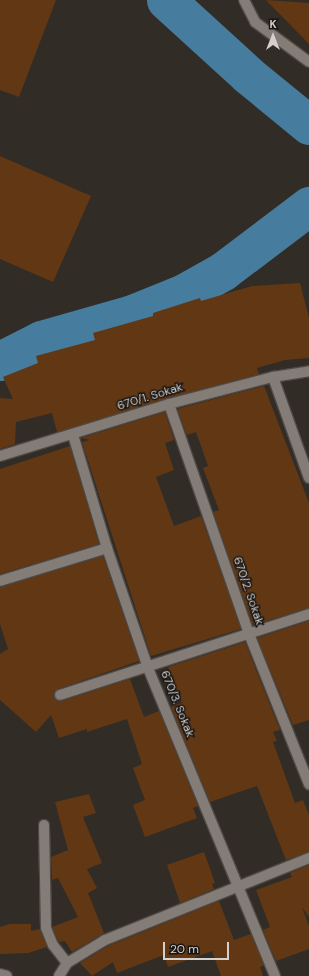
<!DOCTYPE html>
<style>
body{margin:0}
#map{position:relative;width:309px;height:976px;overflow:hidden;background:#322c27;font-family:"DM Sans",sans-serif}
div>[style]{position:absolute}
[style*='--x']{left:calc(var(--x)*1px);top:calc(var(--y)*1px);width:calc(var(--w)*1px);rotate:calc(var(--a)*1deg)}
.river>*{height:39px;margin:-19.5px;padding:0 19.5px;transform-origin:19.5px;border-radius:19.5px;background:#467c9d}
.building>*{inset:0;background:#613714}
.roads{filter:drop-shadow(1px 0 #4e4945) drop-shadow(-1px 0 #4e4945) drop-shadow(0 1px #4e4945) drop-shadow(0 -1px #4e4945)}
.minor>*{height:10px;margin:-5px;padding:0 5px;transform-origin:5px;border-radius:5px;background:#847c77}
span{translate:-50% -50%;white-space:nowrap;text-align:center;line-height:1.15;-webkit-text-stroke:3px #181513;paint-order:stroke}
.street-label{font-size:12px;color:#d4d0cd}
.north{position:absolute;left:253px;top:16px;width:40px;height:40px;-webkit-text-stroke:3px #181513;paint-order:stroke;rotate:0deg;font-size:11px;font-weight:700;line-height:16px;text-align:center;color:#d4d0cd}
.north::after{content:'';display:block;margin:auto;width:14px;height:18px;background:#d4d0cd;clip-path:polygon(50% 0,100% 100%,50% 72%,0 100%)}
.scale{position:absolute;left:163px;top:942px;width:66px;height:18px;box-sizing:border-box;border:2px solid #d4d0cd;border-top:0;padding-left:5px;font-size:12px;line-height:14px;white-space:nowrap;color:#d4d0cd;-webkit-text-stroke:3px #181513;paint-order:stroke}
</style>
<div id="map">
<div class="river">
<i style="--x:166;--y:0;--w:111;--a:42.4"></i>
<i style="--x:248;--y:75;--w:79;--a:39.3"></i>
<i style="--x:0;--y:361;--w:46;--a:-27.1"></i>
<i style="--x:41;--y:340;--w:95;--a:-15.9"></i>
<i style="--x:132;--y:314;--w:56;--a:-22"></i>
<i style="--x:184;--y:293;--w:45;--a:-29.4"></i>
<i style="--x:223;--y:271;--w:108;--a:-37.1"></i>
</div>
<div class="building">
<i style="clip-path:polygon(0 0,56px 0,19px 97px,0 90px)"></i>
<i style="clip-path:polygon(266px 0,309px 3px,309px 44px)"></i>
<i style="clip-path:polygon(0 156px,91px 196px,53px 282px,0 259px)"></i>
<i style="clip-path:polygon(300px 283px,309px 318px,309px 358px,285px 360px,257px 368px,259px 374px,57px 432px,52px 413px,16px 422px,15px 444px,0 449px,0 398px,13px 399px,3px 377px,38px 363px,36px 356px,95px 340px,93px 333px,153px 316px,153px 313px,200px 298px,201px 301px,252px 286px)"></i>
<i style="clip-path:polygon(264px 386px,309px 503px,309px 608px,253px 625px,213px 512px,219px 510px,203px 468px,208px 466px,196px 432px,187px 435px,177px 409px)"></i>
<i style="clip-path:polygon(165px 412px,174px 440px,165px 443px,174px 470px,156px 477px,174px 526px,201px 516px,241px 629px,151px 656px,82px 442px,90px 440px,81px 438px)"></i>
<i style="clip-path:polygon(70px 446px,99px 544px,0 574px,0 469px)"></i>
<i style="clip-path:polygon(103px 556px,139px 661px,58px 689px,54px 697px,62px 701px,130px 679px,144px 717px,159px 711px,198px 806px,193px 808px,197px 818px,145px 837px,133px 805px,145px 800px,133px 768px,142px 764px,127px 719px,87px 732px,87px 729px,59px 738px,51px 715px,36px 732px,0 700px,0 654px,8px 649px,0 624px,0 587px)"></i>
<i style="clip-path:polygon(309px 621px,309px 720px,293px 725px,257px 638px)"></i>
<i style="clip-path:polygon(245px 642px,280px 730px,273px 732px,277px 741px,273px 742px,295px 803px,303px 800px,309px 815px,309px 852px,286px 860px,257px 786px,210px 802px,171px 707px,182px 703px,168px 667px)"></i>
<i style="clip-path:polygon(89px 794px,96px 813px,83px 817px,102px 863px,87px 869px,97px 888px,88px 893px,104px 933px,72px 952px,65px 941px,59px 942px,52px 927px,78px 917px,58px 878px,52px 880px,51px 857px,68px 850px,55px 802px)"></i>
<i style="clip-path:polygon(204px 852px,215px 883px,212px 884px,214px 889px,180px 903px,167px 865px)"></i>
<i style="clip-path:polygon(309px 865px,309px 917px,302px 907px,309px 926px,309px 949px,276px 961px,263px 930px,270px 927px,256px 890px,292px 877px,290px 873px)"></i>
<i style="clip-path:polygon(219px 901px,234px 940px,251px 934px,264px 965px,260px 967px,263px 976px,221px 976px,212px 951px,168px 967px,164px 955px,117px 973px,113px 962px,92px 976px,80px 963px,108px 946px)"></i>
<i style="clip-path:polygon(10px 924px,31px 924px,31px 931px,40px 929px,47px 947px,28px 953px,0 954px,0 927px)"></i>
</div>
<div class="roads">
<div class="minor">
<i style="--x:244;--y:0;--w:25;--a:63"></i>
<i style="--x:255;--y:22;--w:67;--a:36.5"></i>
<i style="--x:273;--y:377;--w:107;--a:70.4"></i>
<i style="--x:169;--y:404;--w:244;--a:70.8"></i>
<i style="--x:249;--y:634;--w:162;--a:68.2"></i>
<i style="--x:73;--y:435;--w:118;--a:73.3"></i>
<i style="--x:107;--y:548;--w:127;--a:71.1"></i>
<i style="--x:148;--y:668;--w:333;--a:67.6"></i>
<i style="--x:0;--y:456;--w:177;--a:-17.1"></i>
<i style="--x:169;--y:404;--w:107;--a:-14.6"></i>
<i style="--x:273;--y:377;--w:36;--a:-9"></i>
<i style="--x:0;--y:581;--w:112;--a:-17.1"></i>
<i style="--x:60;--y:695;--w:262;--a:-18"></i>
<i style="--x:44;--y:825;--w:103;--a:88.9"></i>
<i style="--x:46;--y:928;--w:18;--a:68"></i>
<i style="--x:53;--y:945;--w:23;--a:52"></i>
<i style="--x:0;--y:974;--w:7;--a:16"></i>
<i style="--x:59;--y:976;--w:15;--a:-58"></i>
<i style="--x:67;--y:963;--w:44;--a:-31.2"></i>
<i style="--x:105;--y:940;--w:220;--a:-21.9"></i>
</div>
</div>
<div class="street-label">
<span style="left:150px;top:397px;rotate:-17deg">670/1. Sokak</span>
<span style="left:248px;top:591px;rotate:71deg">670/2. Sokak</span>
<span style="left:177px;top:704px;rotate:68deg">670/3. Sokak</span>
</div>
<div class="north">K</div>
<div class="scale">20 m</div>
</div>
